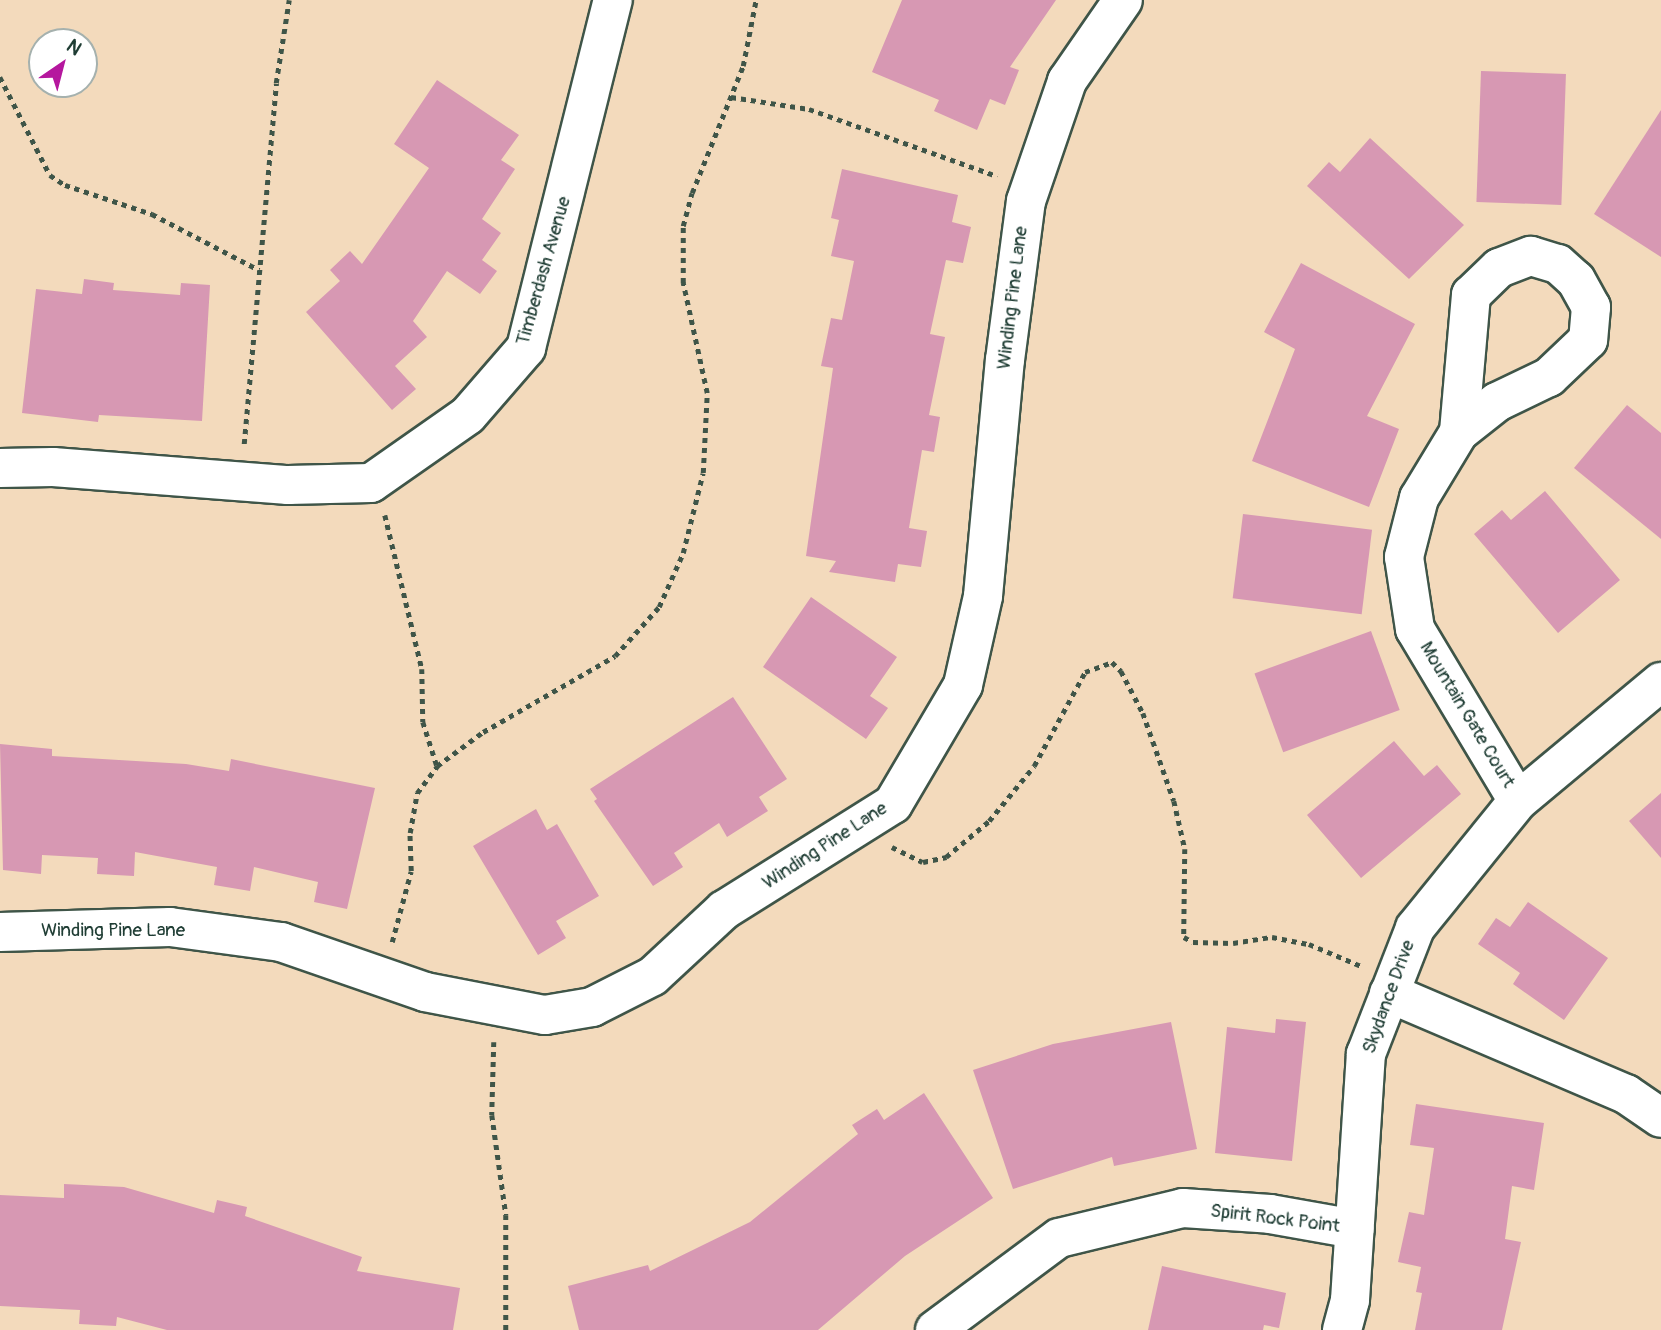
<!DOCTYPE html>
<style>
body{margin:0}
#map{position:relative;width:1661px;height:1330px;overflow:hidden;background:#f3dabc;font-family:Pangolin,sans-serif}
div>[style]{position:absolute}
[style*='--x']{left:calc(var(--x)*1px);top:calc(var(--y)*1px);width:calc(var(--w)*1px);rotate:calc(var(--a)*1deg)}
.building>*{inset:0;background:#d798b3;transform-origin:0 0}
.path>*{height:4.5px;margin-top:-2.25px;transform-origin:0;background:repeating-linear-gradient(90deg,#3f5548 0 5px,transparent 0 10px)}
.roads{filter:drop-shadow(2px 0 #3f5548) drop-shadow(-2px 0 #3f5548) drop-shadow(0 2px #3f5548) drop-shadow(0 -2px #3f5548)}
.minor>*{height:38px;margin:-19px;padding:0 19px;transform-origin:19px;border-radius:19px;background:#fff}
span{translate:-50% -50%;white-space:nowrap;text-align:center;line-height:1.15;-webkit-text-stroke:5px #fff;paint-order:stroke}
.street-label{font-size:19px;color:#1f3d34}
.north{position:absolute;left:28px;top:28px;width:70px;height:70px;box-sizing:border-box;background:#fff;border:2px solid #a5b1ae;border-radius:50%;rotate:35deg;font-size:19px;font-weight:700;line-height:28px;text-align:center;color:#1f3d34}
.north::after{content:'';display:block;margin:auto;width:24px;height:32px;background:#b5179e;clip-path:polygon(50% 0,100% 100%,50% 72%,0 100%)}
</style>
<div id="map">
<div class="building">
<i style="clip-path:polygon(902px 0,1056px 0,1010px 67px,1019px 70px,1005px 105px,990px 99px,977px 130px,934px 111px,939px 100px,872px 72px)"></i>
<i style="left:1481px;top:71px;width:85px;height:131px;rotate:2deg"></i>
<i style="clip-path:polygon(437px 80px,519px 135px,501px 160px,515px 169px,482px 219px,501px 233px,482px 260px,497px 271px,480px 294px,447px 271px,413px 321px,427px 337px,395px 366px,416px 389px,392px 410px,306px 312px,340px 281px,330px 270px,350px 251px,362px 264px,429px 168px,394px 144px)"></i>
<i style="clip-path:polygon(1661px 110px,1661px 257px,1594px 214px)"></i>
<i style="clip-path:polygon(1370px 138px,1464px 225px,1409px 279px,1307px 186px,1329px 162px,1340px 172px)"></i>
<i style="clip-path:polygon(842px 169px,958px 195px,952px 222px,971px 227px,963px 263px,946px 260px,930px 334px,945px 337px,929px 415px,940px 417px,934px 452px,922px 450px,909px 528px,927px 531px,921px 567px,898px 564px,895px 582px,829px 572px,836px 561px,806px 556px,833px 368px,821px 366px,831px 318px,842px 320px,854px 261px,831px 256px,839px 220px,831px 218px)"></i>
<i style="clip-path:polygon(1301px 263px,1415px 324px,1367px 416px,1399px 429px,1369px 507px,1252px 461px,1295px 349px,1264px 332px)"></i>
<i style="clip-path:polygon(84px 279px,114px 283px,113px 290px,180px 295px,181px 283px,210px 285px,202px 421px,99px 415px,98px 422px,22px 413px,36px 289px,82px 294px)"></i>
<i style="clip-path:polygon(1627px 405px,1661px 433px,1661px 539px,1574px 468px)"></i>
<i style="clip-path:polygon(1545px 491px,1620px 580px,1558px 633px,1474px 534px,1502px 510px,1511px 520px)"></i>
<i style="left:1243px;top:514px;width:130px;height:85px;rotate:7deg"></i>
<i style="clip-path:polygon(811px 597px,897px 657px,870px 696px,888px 708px,866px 739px,763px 667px)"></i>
<i style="left:1371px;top:631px;width:84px;height:124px;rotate:70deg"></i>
<i style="clip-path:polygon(733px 697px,787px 779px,759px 797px,768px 811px,727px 837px,719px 823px,674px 853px,683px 867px,653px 886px,594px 801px,597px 799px,590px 789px)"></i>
<i style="clip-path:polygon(1394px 741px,1424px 776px,1437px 765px,1461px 794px,1361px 878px,1307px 815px)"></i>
<i style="clip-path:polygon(0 744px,52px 749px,52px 756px,186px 764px,229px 771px,231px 759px,375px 788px,347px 909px,314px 902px,318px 882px,254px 867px,250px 891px,214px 885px,217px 867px,135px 852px,134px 876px,97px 874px,98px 858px,42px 855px,41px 874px,3px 870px)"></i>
<i style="clip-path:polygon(1661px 793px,1661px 858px,1629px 821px)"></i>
<i style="clip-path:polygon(536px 809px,547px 830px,557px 824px,599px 896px,556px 921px,566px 938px,538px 955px,473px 846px)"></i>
<i style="clip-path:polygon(1528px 902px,1608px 958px,1564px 1020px,1513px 984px,1520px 973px,1478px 944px,1496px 918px,1510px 927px)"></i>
<i style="clip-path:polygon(1276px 1019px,1306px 1022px,1292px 1161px,1215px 1153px,1227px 1027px,1275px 1033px)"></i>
<i style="clip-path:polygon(1171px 1022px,1197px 1149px,1114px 1166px,1112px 1157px,1013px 1189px,973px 1070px,1053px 1044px)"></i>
<i style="clip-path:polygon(924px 1093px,993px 1198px,905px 1256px,818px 1330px,579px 1330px,568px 1286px,648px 1265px,650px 1271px,750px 1222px,858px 1134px,852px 1125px,877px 1109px,884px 1120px)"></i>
<i style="clip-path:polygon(1416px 1104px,1544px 1123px,1534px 1190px,1512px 1186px,1505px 1239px,1521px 1242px,1502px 1330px,1415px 1330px,1422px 1293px,1416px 1292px,1421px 1267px,1398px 1262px,1409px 1212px,1424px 1215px,1434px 1148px,1410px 1145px)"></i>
<i style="clip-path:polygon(64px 1184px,124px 1187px,214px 1213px,217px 1200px,247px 1207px,245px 1216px,362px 1257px,357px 1271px,460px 1288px,453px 1330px,167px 1330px,117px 1317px,116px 1326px,79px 1324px,80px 1310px,0 1306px,0 1195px,64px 1198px)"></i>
<i style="clip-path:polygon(1162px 1266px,1286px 1293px,1279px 1328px,1264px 1325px,1263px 1330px,1148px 1330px)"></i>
</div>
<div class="path">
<i style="--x:0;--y:77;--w:110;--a:63"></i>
<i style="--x:50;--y:175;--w:18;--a:34"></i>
<i style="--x:65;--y:185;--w:92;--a:18.4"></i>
<i style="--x:152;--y:214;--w:121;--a:27.6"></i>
<i style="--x:731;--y:97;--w:79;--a:8.7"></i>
<i style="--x:809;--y:109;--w:200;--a:19.6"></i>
<i style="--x:244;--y:444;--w:362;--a:-84.9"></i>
<i style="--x:276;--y:83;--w:84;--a:-81.1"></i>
<i style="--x:385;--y:515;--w:158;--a:76.5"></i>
<i style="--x:422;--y:669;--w:53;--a:88.9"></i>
<i style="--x:423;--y:722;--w:46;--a:72.3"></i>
<i style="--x:892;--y:847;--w:34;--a:26"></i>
<i style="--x:923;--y:862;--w:24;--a:-12"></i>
<i style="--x:946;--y:857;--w:56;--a:-39.9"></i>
<i style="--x:989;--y:821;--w:71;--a:-50.7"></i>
<i style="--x:1034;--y:766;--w:107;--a:-61.5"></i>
<i style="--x:1085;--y:672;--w:29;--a:-20"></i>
<i style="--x:1112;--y:662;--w:13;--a:45"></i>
<i style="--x:1121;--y:671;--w:47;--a:62.4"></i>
<i style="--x:1143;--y:713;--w:93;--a:70.6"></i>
<i style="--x:1174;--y:801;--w:49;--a:77.1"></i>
<i style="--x:1185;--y:849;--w:88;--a:90.7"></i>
<i style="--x:1184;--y:937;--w:10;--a:29"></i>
<i style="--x:1193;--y:942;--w:40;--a:1.4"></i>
<i style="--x:1233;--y:943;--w:39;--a:-9"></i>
<i style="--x:1272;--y:937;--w:38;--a:11"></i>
<i style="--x:1309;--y:944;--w:56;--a:22.9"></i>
<i style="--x:392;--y:942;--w:73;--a:-75"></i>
<i style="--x:411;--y:871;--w:38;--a:-92"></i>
<i style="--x:410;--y:833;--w:41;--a:-80.1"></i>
<i style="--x:417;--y:793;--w:34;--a:-53"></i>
<i style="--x:437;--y:766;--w:57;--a:-36.5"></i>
<i style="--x:483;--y:732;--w:152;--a:-29.9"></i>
<i style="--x:615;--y:656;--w:66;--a:-48.1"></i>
<i style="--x:659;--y:607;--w:59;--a:-66"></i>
<i style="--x:683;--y:553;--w:82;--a:-76"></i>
<i style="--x:703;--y:473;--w:80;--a:-87.1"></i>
<i style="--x:707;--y:393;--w:113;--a:-102.3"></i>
<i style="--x:683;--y:283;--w:57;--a:-90"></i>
<i style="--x:683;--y:226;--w:34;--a:-75"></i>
<i style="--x:692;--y:193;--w:137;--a:-68.1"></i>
<i style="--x:743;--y:66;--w:67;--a:-78.9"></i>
<i style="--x:494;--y:1042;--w:73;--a:91.6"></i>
<i style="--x:492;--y:1115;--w:101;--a:82"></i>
<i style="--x:506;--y:1215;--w:115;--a:90"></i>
</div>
<div class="roads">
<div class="minor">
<i style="--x:1459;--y:432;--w:138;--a:-85"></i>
<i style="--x:1471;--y:295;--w:39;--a:-44"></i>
<i style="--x:1499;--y:268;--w:34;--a:-21"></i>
<i style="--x:1531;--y:256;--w:28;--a:17"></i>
<i style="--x:1558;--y:264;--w:24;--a:42"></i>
<i style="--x:1576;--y:280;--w:31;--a:61"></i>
<i style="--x:1591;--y:307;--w:33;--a:95"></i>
<i style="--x:1588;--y:340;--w:54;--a:136.5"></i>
<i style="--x:1549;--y:377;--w:58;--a:154.3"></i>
<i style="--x:1497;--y:402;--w:48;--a:141.7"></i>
<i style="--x:1459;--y:432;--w:77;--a:121.2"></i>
<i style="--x:1419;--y:498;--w:61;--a:104.3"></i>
<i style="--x:1404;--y:557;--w:73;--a:81.3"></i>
<i style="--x:1415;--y:629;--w:200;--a:59.1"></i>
<i style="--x:0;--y:468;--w:53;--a:-1.1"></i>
<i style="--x:53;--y:467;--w:236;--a:4.4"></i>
<i style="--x:288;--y:485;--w:83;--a:-1.4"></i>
<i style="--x:371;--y:483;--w:118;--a:-35"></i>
<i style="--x:468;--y:415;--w:89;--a:-49.1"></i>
<i style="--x:526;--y:348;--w:359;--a:-76"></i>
<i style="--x:0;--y:932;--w:170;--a:-1.7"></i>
<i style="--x:170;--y:927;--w:112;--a:7.7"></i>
<i style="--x:281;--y:942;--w:152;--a:19.1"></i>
<i style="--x:425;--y:992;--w:122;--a:10.9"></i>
<i style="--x:545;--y:1015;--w:48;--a:-9.7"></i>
<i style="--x:592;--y:1007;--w:68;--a:-26.9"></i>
<i style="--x:653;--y:976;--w:97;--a:-42.9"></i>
<i style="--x:724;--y:910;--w:199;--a:-32.1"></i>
<i style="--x:893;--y:804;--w:138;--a:-59.5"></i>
<i style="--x:963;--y:685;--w:91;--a:-77.3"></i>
<i style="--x:983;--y:596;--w:237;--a:-84.7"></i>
<i style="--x:1005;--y:360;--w:160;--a:-82.5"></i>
<i style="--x:1026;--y:201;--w:127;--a:-71.1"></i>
<i style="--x:1067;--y:81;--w:98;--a:-55.3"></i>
<i style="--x:1389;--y:993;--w:258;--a:23.1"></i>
<i style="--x:1626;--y:1094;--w:42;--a:34.4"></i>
<i style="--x:935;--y:1330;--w:154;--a:-36.6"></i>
<i style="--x:1059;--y:1238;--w:128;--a:-13.6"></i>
<i style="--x:1183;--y:1208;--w:87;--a:3.9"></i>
<i style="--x:1270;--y:1214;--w:86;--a:10"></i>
<i style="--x:1342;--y:1330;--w:31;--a:-75"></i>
<i style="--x:1350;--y:1300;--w:247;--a:-86.3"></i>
<i style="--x:1366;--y:1054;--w:135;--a:-68.7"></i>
<i style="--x:1415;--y:928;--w:164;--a:-51"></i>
<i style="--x:1518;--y:801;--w:186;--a:-39.8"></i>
</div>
</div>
<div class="street-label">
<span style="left:544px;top:271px;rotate:-74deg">Timberdash Avenue</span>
<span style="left:1013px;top:298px;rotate:-83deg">Winding Pine Lane</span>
<span style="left:1467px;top:715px;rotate:59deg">Mountain Gate Court</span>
<span style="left:825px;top:846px;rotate:-33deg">Winding Pine Lane</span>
<span style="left:113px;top:931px">Winding Pine Lane</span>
<span style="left:1389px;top:997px;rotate:-70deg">Skydance Drive</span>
<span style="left:1275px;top:1219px;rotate:7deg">Spirit Rock Point</span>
</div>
<div class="north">N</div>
</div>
